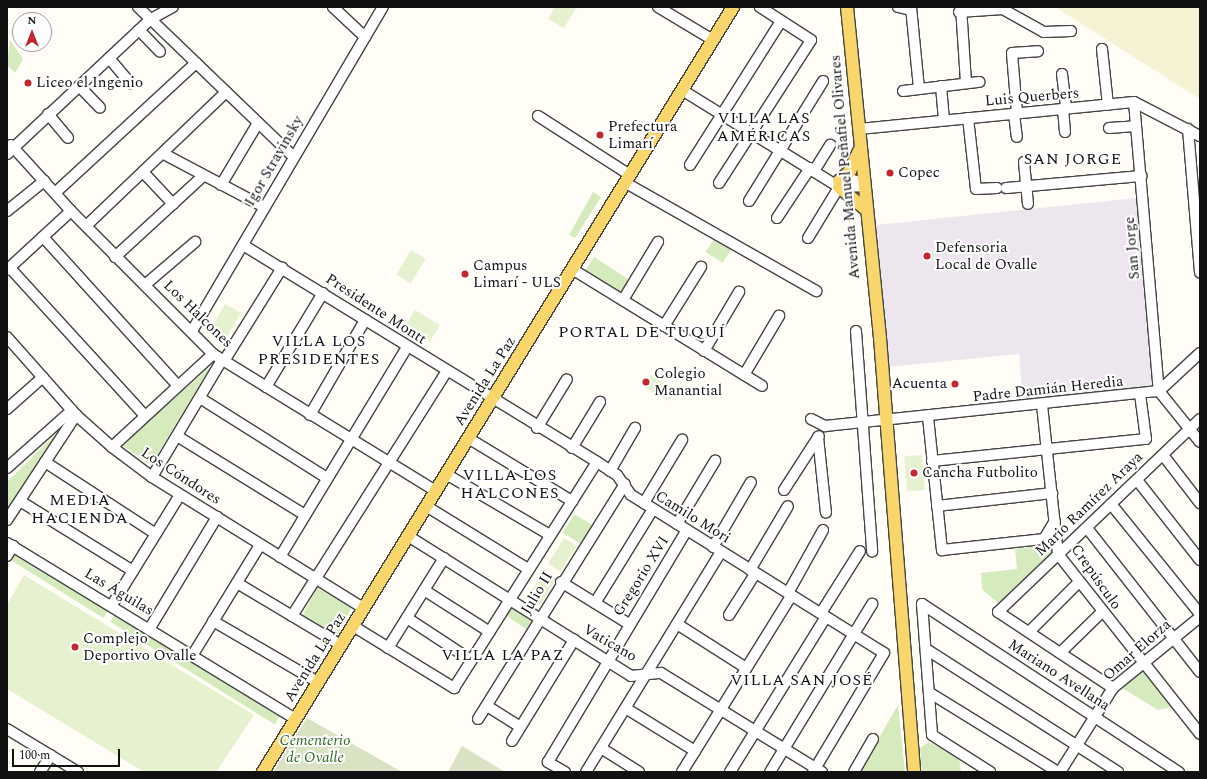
<!DOCTYPE html>
<meta charset="utf-8">
<style>
body{margin:0}
#map{position:relative;width:1207px;height:779px;overflow:hidden;background:#fffdf5;font-family:Spectral,serif}
div>[style]{position:absolute}
[style*='--x']{left:calc(var(--x)*1px);top:calc(var(--y)*1px);width:calc(var(--w)*1px);rotate:calc(var(--a)*1deg)}
.industrial>*{inset:0;background:#eee6ef}
.farmland>*{inset:0;background:#f6f3d4}
.green>*{inset:0;background:#d5ebbd;transform-origin:0 0}
.cemetery>*{inset:0;background:#d9e3c4}
.pitch>*{inset:0;background:#e6f2cf;transform-origin:0 0}
.roads{filter:drop-shadow(1px 0 #444) drop-shadow(-1px 0 #444) drop-shadow(0 1px #444) drop-shadow(0 -1px #444)}
.minor>*{height:10px;margin:-5px;padding:0 5px;transform-origin:5px;border-radius:5px;background:#fff}
.major>*{height:12px;margin:-6px;padding:0 6px;transform-origin:6px;border-radius:6px;background:#f9d66b}
.dots>*{width:11px;height:11px;translate:-50% -50%;box-sizing:border-box;border:2px solid #fff;border-radius:50%}
span{translate:-50% -50%;white-space:nowrap;text-align:center;line-height:1.15;-webkit-text-stroke:4px #fff;paint-order:stroke}
.poi-label{font-size:15px;color:#111}
.left{translate:0 -50%;text-align:left}
.right{translate:-100% -50%;text-align:right}
.street-label{font-size:15px;color:#111}
.park-label{font-size:15px;color:#2f6b1f;font-style:italic}
.neighbourhood-label{font-size:16px;color:#111;letter-spacing:1px}
.frame{position:absolute;inset:0;border:8px solid #111;pointer-events:none}
.north{position:absolute;left:12px;top:12px;width:40px;height:40px;box-sizing:border-box;background:#fff;border:1px solid #a0a0a0;border-radius:50%;rotate:0deg;font-size:11px;font-weight:700;line-height:16px;text-align:center;color:#111}
.north::after{content:'';display:block;margin:auto;width:14px;height:18px;background:#c4262e;clip-path:polygon(50% 0,100% 100%,50% 72%,0 100%)}
.scale{position:absolute;left:12px;top:749px;width:108px;height:18px;box-sizing:border-box;border:2px solid #111;border-top:0;padding-left:5px;font-size:12px;line-height:14px;white-space:nowrap;color:#111;-webkit-text-stroke:3px #fff;paint-order:stroke}
</style>
<div id="map">
<div class="industrial">
<i style="clip-path:polygon(1136px 198px,1152px 387px,1023px 401px,1019px 354px,887px 367px,876px 225px)"></i>
</div>
<div class="farmland">
<i style="clip-path:polygon(1055px 7px,1200px 7px,1200px 99px,1096px 33px)"></i>
</div>
<div class="green">
<i style="clip-path:polygon(10px 40px,23px 59px,15px 73px,7px 65px)"></i>
<i style="clip-path:polygon(593px 192px,601px 197px,575px 238px,569px 235px)"></i>
<i style="left:716px;top:236px;width:20px;height:19px;rotate:33deg"></i>
<i style="clip-path:polygon(594px 257px,631px 281px,623px 295px,584px 273px)"></i>
<i style="clip-path:polygon(211px 366px,151px 465px,122px 445px)"></i>
<i style="clip-path:polygon(66px 424px,7px 516px,7px 482px)"></i>
<i style="left:574px;top:514px;width:21px;height:22px;rotate:31deg"></i>
<i style="clip-path:polygon(1053px 533px,1054px 557px,1001px 606px,982px 589px,981px 573px,1017px 569px,1015px 549px,1041px 546px)"></i>
<i style="left:15px;top:552px;width:110px;height:9px;rotate:32deg"></i>
<i style="left:317px;top:588px;width:40px;height:32px;rotate:28deg"></i>
<i style="left:512px;top:605px;width:27px;height:12px;rotate:34deg"></i>
<i style="left:115px;top:614px;width:194px;height:9px;rotate:32deg"></i>
<i style="clip-path:polygon(1143px 670px,1172px 707px,1158px 710px,1122px 688px)"></i>
<i style="clip-path:polygon(898px 705px,905px 772px,859px 772px)"></i>
<i style="clip-path:polygon(929px 742px,959px 758px,961px 772px,922px 772px,920px 748px)"></i>
</div>
<div class="cemetery">
<i style="clip-path:polygon(307px 718px,402px 772px,273px 772px)"></i>
<i style="clip-path:polygon(462px 746px,505px 772px,448px 772px)"></i>
</div>
<div class="pitch">
<i style="clip-path:polygon(555px 7px,577px 7px,564px 28px,548px 19px)"></i>
<i style="left:411px;top:250px;width:17px;height:29px;rotate:31deg"></i>
<i style="left:225px;top:304px;width:18px;height:31px;rotate:29deg"></i>
<i style="left:415px;top:310px;width:29px;height:20px;rotate:31deg"></i>
<i style="left:651px;top:375px;width:28px;height:14px;rotate:30deg"></i>
<i style="left:922px;top:455px;width:35px;height:18px;rotate:85deg"></i>
<i style="left:564px;top:538px;width:15px;height:30px;rotate:32deg"></i>
<i style="left:544px;top:571px;width:15px;height:31px;rotate:32deg"></i>
<i style="clip-path:polygon(24px 575px,254px 715px,216px 772px,144px 772px,7px 689px,7px 605px)"></i>
</div>
<div class="roads">
<div class="minor">
<i style="--x:138;--y:7;--w:215;--a:43.9"></i>
<i style="--x:333;--y:7;--w:44;--a:43.2"></i>
<i style="--x:658;--y:7;--w:64;--a:31"></i>
<i style="--x:898;--y:7;--w:13;--a:13"></i>
<i style="--x:911;--y:7;--w:82;--a:84.4"></i>
<i style="--x:961;--y:7;--w:76;--a:86.2"></i>
<i style="--x:999;--y:7;--w:51;--a:29.1"></i>
<i style="--x:1044;--y:32;--w:27;--a:-2"></i>
<i style="--x:959;--y:12;--w:44;--a:-3.9"></i>
<i style="--x:139;--y:30;--w:30;--a:46"></i>
<i style="--x:1102;--y:49;--w:56;--a:83.9"></i>
<i style="--x:109;--y:58;--w:33;--a:50"></i>
<i style="--x:1062;--y:74;--w:35;--a:83"></i>
<i style="--x:79;--y:86;--w:30;--a:46"></i>
<i style="--x:941;--y:86;--w:34;--a:85"></i>
<i style="--x:682;--y:90;--w:185;--a:31.7"></i>
<i style="--x:839;--y:187;--w:24;--a:-2"></i>
<i style="--x:903;--y:91;--w:77;--a:-6.8"></i>
<i style="--x:1134;--y:102;--w:290;--a:85.1"></i>
<i style="--x:1063;--y:109;--w:23;--a:85"></i>
<i style="--x:1017;--y:113;--w:60;--a:-94.8"></i>
<i style="--x:1012;--y:53;--w:26;--a:-4"></i>
<i style="--x:48;--y:114;--w:31;--a:50"></i>
<i style="--x:1014;--y:114;--w:23;--a:83"></i>
<i style="--x:538;--y:116;--w:109;--a:32.7"></i>
<i style="--x:968;--y:118;--w:71;--a:83.6"></i>
<i style="--x:976;--y:189;--w:21;--a:-3"></i>
<i style="--x:1109;--y:128;--w:27;--a:-4"></i>
<i style="--x:859;--y:129;--w:276;--a:-5.6"></i>
<i style="--x:1134;--y:102;--w:74;--a:27.3"></i>
<i style="--x:1188;--y:129;--w:144;--a:85.2"></i>
<i style="--x:11;--y:145;--w:89;--a:47.7"></i>
<i style="--x:71;--y:211;--w:202;--a:45.2"></i>
<i style="--x:213;--y:354;--w:262;--a:31.6"></i>
<i style="--x:7;--y:154;--w:197;--a:-43.2"></i>
<i style="--x:151;--y:19;--w:25;--a:-29"></i>
<i style="--x:164;--y:154;--w:113;--a:27.9"></i>
<i style="--x:1024;--y:162;--w:42;--a:84.6"></i>
<i style="--x:690;--y:165;--w:170;--a:-57.7"></i>
<i style="--x:814;--y:171;--w:31;--a:-58"></i>
<i style="--x:143;--y:172;--w:44;--a:46.8"></i>
<i style="--x:837;--y:182;--w:13;--a:-13"></i>
<i style="--x:850;--y:179;--w:13;--a:18"></i>
<i style="--x:626;--y:183;--w:219;--a:29.6"></i>
<i style="--x:719;--y:183;--w:170;--a:-57.2"></i>
<i style="--x:811;--y:40;--w:61;--a:-147.1"></i>
<i style="--x:221;--y:185;--w:72;--a:-59.2"></i>
<i style="--x:1006;--y:188;--w:136;--a:-5.1"></i>
<i style="--x:55;--y:193;--w:192;--a:-42.7"></i>
<i style="--x:749;--y:201;--w:141;--a:-58.3"></i>
<i style="--x:7;--y:211;--w:48;--a:-39"></i>
<i style="--x:777;--y:218;--w:60;--a:-56.6"></i>
<i style="--x:86;--y:226;--w:194;--a:-43.7"></i>
<i style="--x:43;--y:237;--w:201;--a:47.8"></i>
<i style="--x:808;--y:238;--w:60;--a:-58.7"></i>
<i style="--x:243;--y:245;--w:415;--a:31.5"></i>
<i style="--x:597;--y:462;--w:24;--a:33"></i>
<i style="--x:617;--y:475;--w:24;--a:55"></i>
<i style="--x:631;--y:495;--w:298;--a:32"></i>
<i style="--x:884;--y:653;--w:139;--a:120.8"></i>
<i style="--x:115;--y:257;--w:120;--a:-42.6"></i>
<i style="--x:10;--y:268;--w:200;--a:47.6"></i>
<i style="--x:572;--y:269;--w:223;--a:31.6"></i>
<i style="--x:7;--y:270;--w:87;--a:-42.7"></i>
<i style="--x:146;--y:284;--w:65;--a:-40.6"></i>
<i style="--x:623;--y:300;--w:68;--a:-58.9"></i>
<i style="--x:664;--y:326;--w:70;--a:-57.9"></i>
<i style="--x:192;--y:331;--w:376;--a:-59.5"></i>
<i style="--x:856;--y:331;--w:221;--a:85.8"></i>
<i style="--x:7;--y:337;--w:104;--a:48.5"></i>
<i style="--x:76;--y:415;--w:48;--a:41.6"></i>
<i style="--x:112;--y:447;--w:50;--a:36.9"></i>
<i style="--x:152;--y:477;--w:248;--a:31.8"></i>
<i style="--x:704;--y:351;--w:69;--a:-59.3"></i>
<i style="--x:224;--y:361;--w:110;--a:-58.1"></i>
<i style="--x:744;--y:375;--w:69;--a:-59.3"></i>
<i style="--x:266;--y:387;--w:110;--a:-58.8"></i>
<i style="--x:1159;--y:391;--w:65;--a:51.2"></i>
<i style="--x:200;--y:398;--w:150;--a:32.2"></i>
<i style="--x:1042;--y:405;--w:150;--a:83.9"></i>
<i style="--x:1058;--y:554;--w:229;--a:51.7"></i>
<i style="--x:7;--y:409;--w:48;--a:-41.6"></i>
<i style="--x:310;--y:415;--w:110;--a:-59.9"></i>
<i style="--x:928;--y:417;--w:134;--a:84"></i>
<i style="--x:942;--y:550;--w:103;--a:-6.2"></i>
<i style="--x:1044;--y:539;--w:21;--a:-59"></i>
<i style="--x:811;--y:419;--w:16;--a:27"></i>
<i style="--x:825;--y:426;--w:336;--a:-6"></i>
<i style="--x:1159;--y:391;--w:56;--a:-42.8"></i>
<i style="--x:537;--y:428;--w:57;--a:-58.5"></i>
<i style="--x:177;--y:436;--w:150;--a:31.7"></i>
<i style="--x:818;--y:437;--w:76;--a:84"></i>
<i style="--x:468;--y:438;--w:122;--a:31.2"></i>
<i style="--x:112;--y:447;--w:137;--a:-42.6"></i>
<i style="--x:572;--y:448;--w:54;--a:-58.7"></i>
<i style="--x:1163;--y:455;--w:61;--a:52.4"></i>
<i style="--x:932;--y:461;--w:215;--a:-5.9"></i>
<i style="--x:1146;--y:439;--w:45;--a:-97.6"></i>
<i style="--x:45;--y:462;--w:132;--a:33"></i>
<i style="--x:7;--y:468;--w:87;--a:-41.7"></i>
<i style="--x:610;--y:471;--w:50;--a:-59.8"></i>
<i style="--x:446;--y:474;--w:121;--a:30.4"></i>
<i style="--x:152;--y:477;--w:136;--a:-59.1"></i>
<i style="--x:1137;--y:480;--w:102;--a:51.8"></i>
<i style="--x:784;--y:490;--w:64;--a:-57.1"></i>
<i style="--x:20;--y:501;--w:133;--a:31.8"></i>
<i style="--x:644;--y:503;--w:74;--a:-58.9"></i>
<i style="--x:1111;--y:504;--w:141;--a:51"></i>
<i style="--x:426;--y:506;--w:120;--a:31.7"></i>
<i style="--x:937;--y:506;--w:116;--a:-6.4"></i>
<i style="--x:7;--y:520;--w:126;--a:-56.7"></i>
<i style="--x:677;--y:524;--w:74;--a:-58.9"></i>
<i style="--x:1087;--y:528;--w:183;--a:51.9"></i>
<i style="--x:408;--y:536;--w:263;--a:32.1"></i>
<i style="--x:631;--y:676;--w:30;--a:-6"></i>
<i style="--x:661;--y:673;--w:189;--a:31.6"></i>
<i style="--x:7;--y:543;--w:338;--a:31.4"></i>
<i style="--x:713;--y:547;--w:75;--a:-59.7"></i>
<i style="--x:7;--y:556;--w:12;--a:-59"></i>
<i style="--x:280;--y:557;--w:245;--a:-58.8"></i>
<i style="--x:750;--y:570;--w:74;--a:-59.3"></i>
<i style="--x:561;--y:582;--w:80;--a:31.7"></i>
<i style="--x:237;--y:583;--w:121;--a:30.8"></i>
<i style="--x:424;--y:590;--w:78;--a:32.5"></i>
<i style="--x:788;--y:593;--w:72;--a:-60.9"></i>
<i style="--x:595;--y:603;--w:110;--a:-58.3"></i>
<i style="--x:922;--y:604;--w:307;--a:33.2"></i>
<i style="--x:922;--y:604;--w:131;--a:85.6"></i>
<i style="--x:932;--y:735;--w:69;--a:32.5"></i>
<i style="--x:112;--y:605;--w:129;--a:-58.3"></i>
<i style="--x:821;--y:613;--w:73;--a:-57.8"></i>
<i style="--x:729;--y:615;--w:49;--a:-57.6"></i>
<i style="--x:292;--y:616;--w:290;--a:-57.7"></i>
<i style="--x:407;--y:618;--w:77;--a:33.3"></i>
<i style="--x:213;--y:621;--w:121;--a:30.2"></i>
<i style="--x:677;--y:624;--w:82;--a:32.5"></i>
<i style="--x:353;--y:626;--w:119;--a:31.5"></i>
<i style="--x:454;--y:688;--w:267;--a:-57.7"></i>
<i style="--x:150;--y:628;--w:130;--a:-58.9"></i>
<i style="--x:1029;--y:632;--w:71;--a:-45"></i>
<i style="--x:388;--y:648;--w:106;--a:-58.1"></i>
<i style="--x:926;--y:649;--w:228;--a:32.6"></i>
<i style="--x:1060;--y:653;--w:59;--a:-44.3"></i>
<i style="--x:192;--y:656;--w:130;--a:-58.5"></i>
<i style="--x:1113;--y:688;--w:138;--a:-146.5"></i>
<i style="--x:998;--y:612;--w:279;--a:-43.7"></i>
<i style="--x:930;--y:693;--w:150;--a:31.7"></i>
<i style="--x:487;--y:706;--w:39;--a:32"></i>
<i style="--x:627;--y:709;--w:80;--a:31.7"></i>
<i style="--x:478;--y:719;--w:277;--a:-58"></i>
<i style="--x:7;--y:729;--w:83;--a:31.2"></i>
<i style="--x:512;--y:741;--w:119;--a:-58.5"></i>
<i style="--x:601;--y:748;--w:45;--a:32.3"></i>
<i style="--x:40;--y:772;--w:20;--a:-57"></i>
<i style="--x:565;--y:772;--w:20;--a:-150"></i>
<i style="--x:548;--y:762;--w:270;--a:-59.1"></i>
<i style="--x:586;--y:772;--w:258;--a:-58.5"></i>
<i style="--x:682;--y:772;--w:207;--a:-58.2"></i>
<i style="--x:730;--y:772;--w:181;--a:-58.3"></i>
<i style="--x:770;--y:772;--w:197;--a:-58.7"></i>
<i style="--x:854;--y:772;--w:38;--a:-60"></i>
<i style="--x:1060;--y:772;--w:99;--a:-57.8"></i>
<i style="--x:1113;--y:688;--w:112;--a:-39.2"></i>
</div>
<div class="major">
<i style="--x:847;--y:7;--w:333;--a:84.3"></i>
<i style="--x:880;--y:338;--w:435;--a:85.5"></i>
<i style="--x:839;--y:181;--w:15;--a:-42"></i>
<i style="--x:850;--y:171;--w:22;--a:-66"></i>
<i style="--x:839;--y:187;--w:33;--a:40"></i>
<i style="--x:263;--y:772;--w:898;--a:-58.43"></i>
</div>
</div>
<div class="dots">
<i style="left:28px;top:83px;background:#c4262e"></i>
<i style="left:600px;top:135px;background:#c4262e"></i>
<i style="left:890px;top:173px;background:#c4262e"></i>
<i style="left:927px;top:256px;background:#c4262e"></i>
<i style="left:465px;top:274px;background:#c4262e"></i>
<i style="left:646px;top:382px;background:#c4262e"></i>
<i style="left:955px;top:384px;background:#c4262e"></i>
<i style="left:914px;top:473px;background:#c4262e"></i>
<i style="left:75px;top:647px;background:#c4262e"></i>
</div>
<div class="poi-label">
<span class="left" style="left:36px;top:83px">Liceo el Ingenio</span>
<span class="left" style="left:608px;top:135px">Prefectura<br>Limarí</span>
<span class="left" style="left:898px;top:173px">Copec</span>
<span class="left" style="left:935px;top:256px">Defensoria<br>Local de Ovalle</span>
<span class="left" style="left:473px;top:274px">Campus<br>Limarí - ULS</span>
<span class="left" style="left:654px;top:382px">Colegio<br>Manantial</span>
<span class="right" style="left:947px;top:384px">Acuenta</span>
<span class="left" style="left:922px;top:473px">Cancha Futbolito</span>
<span class="left" style="left:83px;top:647px">Complejo<br>Deportivo Ovalle</span>
</div>
<div class="street-label">
<span style="left:1032px;top:97px;rotate:-5deg">Luis Querbers</span>
<span style="left:274px;top:161px;rotate:-60deg">Igor Stravinsky</span>
<span style="left:845px;top:167px;rotate:-95deg">Avenida Manuel Peñafiel Olivares</span>
<span style="left:1132px;top:248px;rotate:-95deg">San Jorge</span>
<span style="left:376px;top:309px;rotate:33deg">Presidente Montt</span>
<span style="left:198px;top:314px;rotate:44deg">Los Halcones</span>
<span style="left:485px;top:381px;rotate:-58deg">Avenida La Paz</span>
<span style="left:1048px;top:389px;rotate:-6deg">Padre Damián Heredia</span>
<span style="left:181px;top:476px;rotate:33deg">Los Cóndores</span>
<span style="left:1089px;top:504px;rotate:-44deg">Mario Ramírez Araya</span>
<span style="left:693px;top:517px;rotate:32deg">Camilo Mori</span>
<span style="left:641px;top:576px;rotate:-58deg">Gregorio XVI</span>
<span style="left:1096px;top:577px;rotate:55deg">Crepúsculo</span>
<span style="left:119px;top:592px;rotate:31deg">Las Águilas</span>
<span style="left:537px;top:593px;rotate:-59deg">Julio II</span>
<span style="left:610px;top:643px;rotate:30deg">Vaticano</span>
<span style="left:1137px;top:650px;rotate:-41deg">Omar Elorza</span>
<span style="left:315px;top:657px;rotate:-58deg">Avenida La Paz</span>
<span style="left:1059px;top:675px;rotate:33deg">Mariano Avellana</span>
</div>
<div class="park-label">
<span style="left:315px;top:749px">Cementerio<br>de Ovalle</span>
</div>
<div class="neighbourhood-label">
<span style="left:764px;top:127px">VILLA LAS<br>AMÉRICAS</span>
<span style="left:1073px;top:159px">SAN JORGE</span>
<span style="left:642px;top:332px">PORTAL DE TUQUÍ</span>
<span style="left:319px;top:350px">VILLA LOS<br>PRESIDENTES</span>
<span style="left:510px;top:484px">VILLA LOS<br>HALCONES</span>
<span style="left:80px;top:509px">MEDIA<br>HACIENDA</span>
<span style="left:503px;top:655px">VILLA LA PAZ</span>
<span style="left:802px;top:680px">VILLA SAN JOSÉ</span>
</div>
<div class="frame"></div>
<div class="north">N</div>
<div class="scale">100 m</div>
</div>
